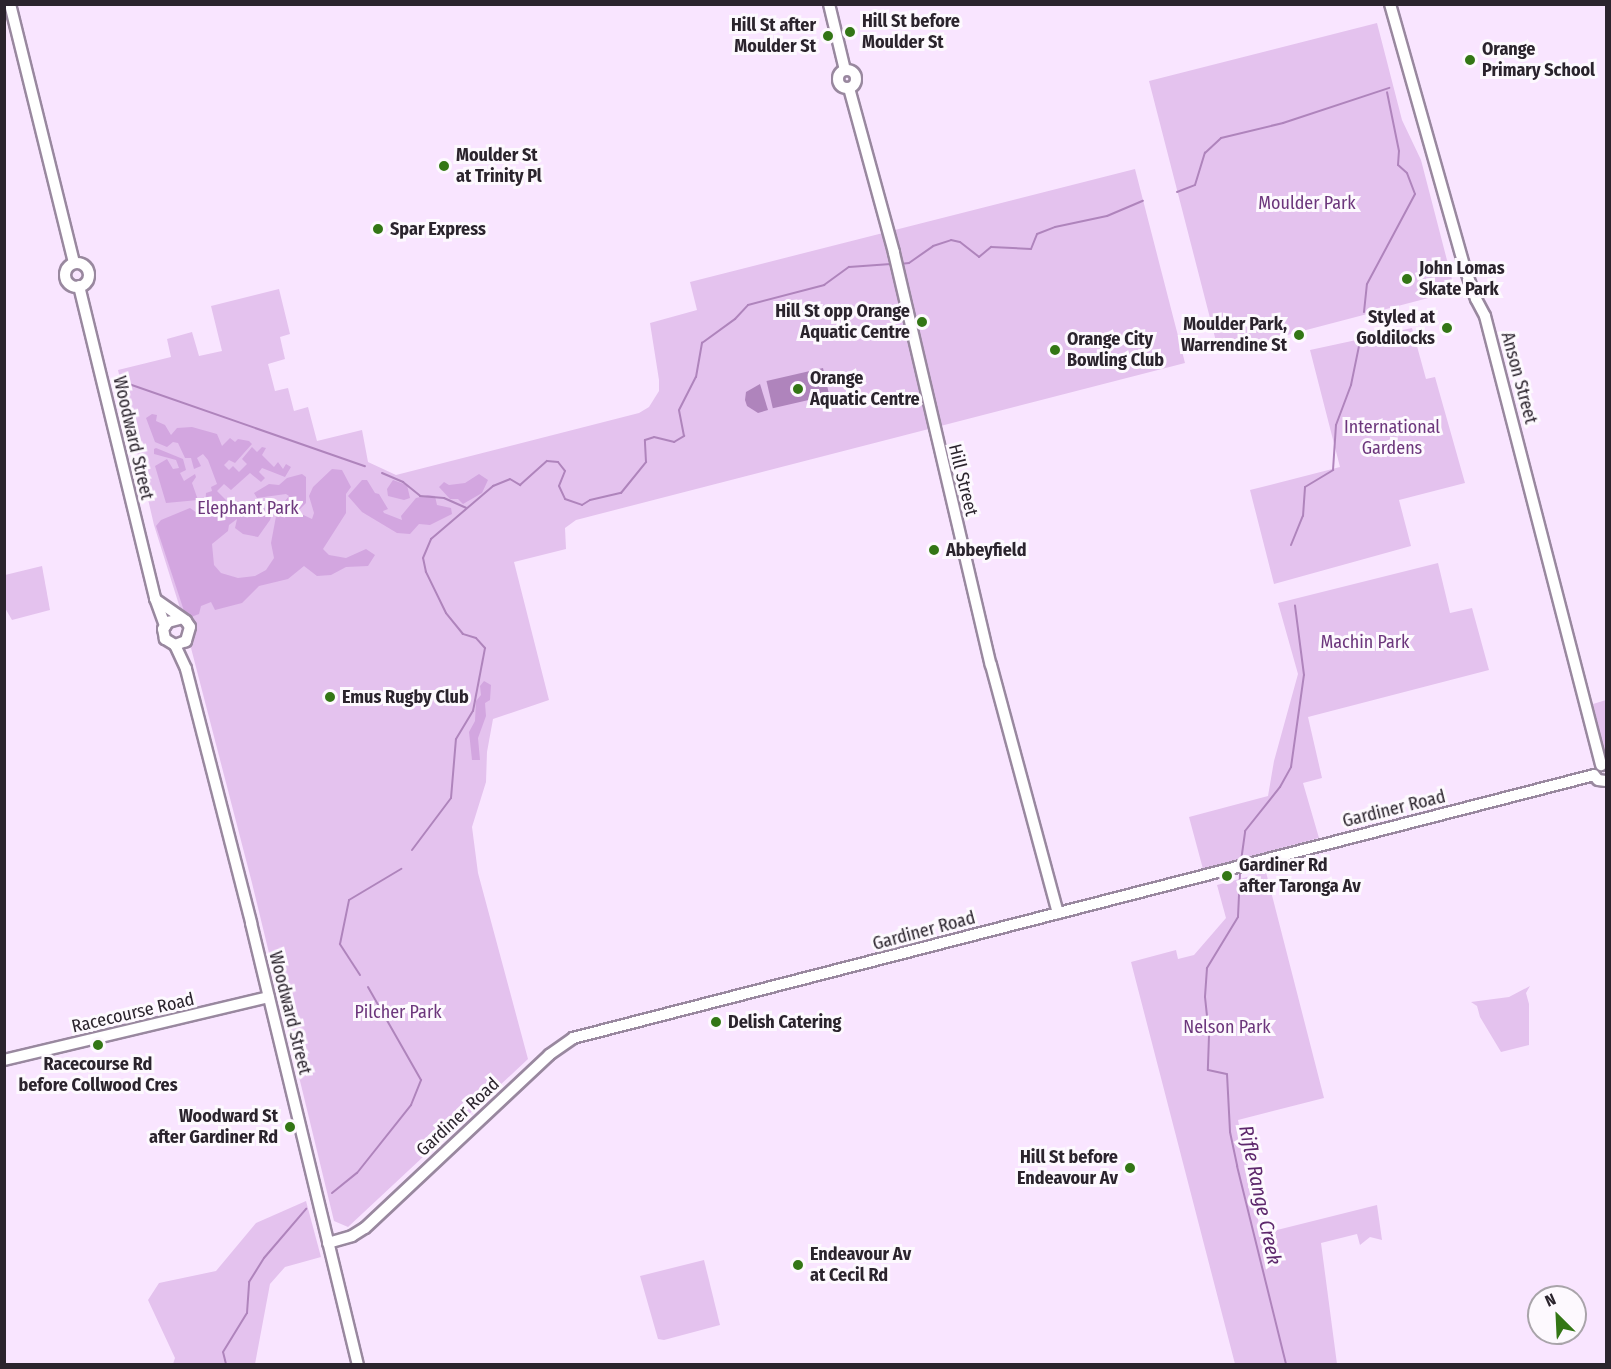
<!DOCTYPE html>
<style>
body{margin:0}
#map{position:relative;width:1611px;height:1369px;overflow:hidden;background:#f9e5ff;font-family:"Fira Sans Condensed",sans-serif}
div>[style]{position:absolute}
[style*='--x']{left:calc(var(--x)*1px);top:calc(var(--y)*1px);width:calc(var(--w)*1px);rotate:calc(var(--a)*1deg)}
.green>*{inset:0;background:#e4c2ee}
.forest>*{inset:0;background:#d3a6e0}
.water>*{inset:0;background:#af84bc;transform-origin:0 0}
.stream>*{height:2px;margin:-1px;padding:0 1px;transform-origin:1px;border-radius:1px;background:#af84bc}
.roads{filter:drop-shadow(2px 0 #99889f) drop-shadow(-2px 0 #99889f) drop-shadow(0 2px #99889f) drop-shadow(0 -2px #99889f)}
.minor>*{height:10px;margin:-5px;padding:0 5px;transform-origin:5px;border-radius:5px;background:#fff}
.minor>.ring{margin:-5px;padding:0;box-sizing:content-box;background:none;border:10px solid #fff;border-radius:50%}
.dots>*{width:16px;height:16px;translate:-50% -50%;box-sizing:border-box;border:3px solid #fdf9fe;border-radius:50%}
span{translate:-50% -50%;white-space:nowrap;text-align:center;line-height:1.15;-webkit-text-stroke:6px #fdf9fe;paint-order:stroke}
.poi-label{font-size:18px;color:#2b242d;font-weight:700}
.left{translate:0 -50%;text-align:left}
.right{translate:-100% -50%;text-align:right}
.park-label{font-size:18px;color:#6c367c}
.street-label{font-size:18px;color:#2b242d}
.water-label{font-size:20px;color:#5d276c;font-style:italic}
.frame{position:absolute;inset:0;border:6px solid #2b242d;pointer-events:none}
.north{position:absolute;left:1527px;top:1285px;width:60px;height:60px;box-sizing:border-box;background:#fdf9fe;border:2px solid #a9a4aa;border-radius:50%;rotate:336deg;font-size:16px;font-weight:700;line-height:24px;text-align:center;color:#2b242d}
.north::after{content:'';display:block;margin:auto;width:21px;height:27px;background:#337615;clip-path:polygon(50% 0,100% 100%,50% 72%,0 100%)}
</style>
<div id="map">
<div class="green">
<i style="clip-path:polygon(1377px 23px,1402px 120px,1421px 160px,1455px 291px,1219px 353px,1149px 81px)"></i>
<i style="clip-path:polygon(1135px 169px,1185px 363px,576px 520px,565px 528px,566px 549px,514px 562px,549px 700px,493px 719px,487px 752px,486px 782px,472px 827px,478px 873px,528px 1059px,348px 1227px,334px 1221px,252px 883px,184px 621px,154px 525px,118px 370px,171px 357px,167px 339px,192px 332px,199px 356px,222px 351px,211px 306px,279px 289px,290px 334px,280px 337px,285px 359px,268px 364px,275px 391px,288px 388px,294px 411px,308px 407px,317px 441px,362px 430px,368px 462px,396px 475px,639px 413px,649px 407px,659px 391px,659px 380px,650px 323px,697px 310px,690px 282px)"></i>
<i style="clip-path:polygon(1412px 328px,1426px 379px,1435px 377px,1465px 483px,1399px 500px,1411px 546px,1274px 584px,1250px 490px,1340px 467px,1310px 350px)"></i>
<i style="clip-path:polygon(1438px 563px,1450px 613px,1472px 608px,1489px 670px,1308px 717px,1322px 778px,1303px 783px,1319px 838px,1203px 869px,1189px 817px,1268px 796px,1274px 761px,1298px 674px,1278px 603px)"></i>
<i style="clip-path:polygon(42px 566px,50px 610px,12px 620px,5px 608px,5px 575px)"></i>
<i style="clip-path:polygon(1606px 700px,1606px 758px,1593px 704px)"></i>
<i style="clip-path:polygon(1266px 872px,1324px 1098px,1238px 1120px,1261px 1234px,1377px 1205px,1382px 1240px,1370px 1237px,1360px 1245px,1357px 1234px,1321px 1243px,1337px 1364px,1235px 1364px,1131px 962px,1176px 950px,1178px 959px,1194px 955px,1226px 918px,1217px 885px)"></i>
<i style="clip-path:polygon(1530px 986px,1526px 993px,1529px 1004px,1529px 1045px,1501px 1052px,1480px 1017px,1477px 1006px,1471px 1002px,1509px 997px)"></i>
<i style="clip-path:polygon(306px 1201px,321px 1257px,285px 1267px,270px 1284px,255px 1364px,173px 1364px,175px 1358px,148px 1300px,159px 1283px,216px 1271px,256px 1223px)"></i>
<i style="clip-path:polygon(704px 1260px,720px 1325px,664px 1340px,658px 1339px,640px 1276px)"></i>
</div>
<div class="forest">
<i style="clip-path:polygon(152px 414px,157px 415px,156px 421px,165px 425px,171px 435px,177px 428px,192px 427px,217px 434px,222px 446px,230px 438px,235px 442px,238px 439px,249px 441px,252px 444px,235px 463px,229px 460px,224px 465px,229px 470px,233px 466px,239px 472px,247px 464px,242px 459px,252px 447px,257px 452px,262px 447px,266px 448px,262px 455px,274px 467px,278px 462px,283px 469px,286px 464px,291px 467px,285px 477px,262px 468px,259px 472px,265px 478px,261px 482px,250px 473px,231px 490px,224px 484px,217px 491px,228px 502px,214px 511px,208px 511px,205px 507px,206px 493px,212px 491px,211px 487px,217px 484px,208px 460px,203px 454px,197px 458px,201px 466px,194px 469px,191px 458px,185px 458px,178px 443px,173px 442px,167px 447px,155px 442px,146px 418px)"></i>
<i style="clip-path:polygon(156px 448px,183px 459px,186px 470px,180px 473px,184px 481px,195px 474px,196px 477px,192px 483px,198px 500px,166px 503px,155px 466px,167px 459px,173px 469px,179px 468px,176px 460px,154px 454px,154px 449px)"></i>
<i style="clip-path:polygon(332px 469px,342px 470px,351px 487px,346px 494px,346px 513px,323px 549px,329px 555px,346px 558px,366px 549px,375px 555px,368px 566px,346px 567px,331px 575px,317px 576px,304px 566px,288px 579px,259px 586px,242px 603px,215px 610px,211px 602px,201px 606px,199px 614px,191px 617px,185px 614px,156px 526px,161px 520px,190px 508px,200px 515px,215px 514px,228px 504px,249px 513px,264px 503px,270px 504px,273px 511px,270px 520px,258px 537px,243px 534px,235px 528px,237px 519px,229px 525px,228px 531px,212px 544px,214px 565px,221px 573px,238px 578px,255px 576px,266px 570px,274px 558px,271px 543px,277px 511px,289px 496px,286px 494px,257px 498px,254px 493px,269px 484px,279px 485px,287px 478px,302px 474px,306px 477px,306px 503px,297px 512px,312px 519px,314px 513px,309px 496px,313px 487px)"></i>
<i style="clip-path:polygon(479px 474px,488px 480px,482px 493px,463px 504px,458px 499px,450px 499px,439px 487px,444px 482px,449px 485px,465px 483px)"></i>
<i style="clip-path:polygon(362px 480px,367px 480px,375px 493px,379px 494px,388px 509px,383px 511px,384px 513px,402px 520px,401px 516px,416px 498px,428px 495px,435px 496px,437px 505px,451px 508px,452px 514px,430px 525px,419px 524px,410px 534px,397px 533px,362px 512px,348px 496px)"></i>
<i style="clip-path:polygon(393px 480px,407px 485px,410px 498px,404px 500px,388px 496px,387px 489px)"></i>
<i style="clip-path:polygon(484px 681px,491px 685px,490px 700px,485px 703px,486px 716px,478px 738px,480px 760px,472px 760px,469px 732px,475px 721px,476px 701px,481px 695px,480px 686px)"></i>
</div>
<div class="water">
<i style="left:823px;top:368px;width:28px;height:58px;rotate:77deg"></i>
<i style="clip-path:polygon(760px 384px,768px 410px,758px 413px,747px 406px,745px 400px,746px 392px)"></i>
</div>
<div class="stream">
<i style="--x:1177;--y:192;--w:19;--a:-21"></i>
<i style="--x:1195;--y:185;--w:34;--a:-73"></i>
<i style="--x:1205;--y:153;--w:22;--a:-43"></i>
<i style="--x:1221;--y:138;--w:64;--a:-13.6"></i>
<i style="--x:1283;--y:123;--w:112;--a:-18.3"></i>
<i style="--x:900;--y:264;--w:9;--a:-6"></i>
<i style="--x:909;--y:263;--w:29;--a:-35"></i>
<i style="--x:933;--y:246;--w:19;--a:-18"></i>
<i style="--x:951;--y:240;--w:9;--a:13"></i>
<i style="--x:960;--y:242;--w:24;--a:38"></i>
<i style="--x:979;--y:257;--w:16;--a:-40"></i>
<i style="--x:991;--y:247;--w:40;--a:2.9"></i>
<i style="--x:1031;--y:249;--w:16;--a:-68"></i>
<i style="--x:1037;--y:234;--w:19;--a:-21"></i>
<i style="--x:1055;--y:227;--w:53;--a:-11.9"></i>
<i style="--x:1107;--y:216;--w:39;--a:-23"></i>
<i style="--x:1364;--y:312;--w:28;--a:-84"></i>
<i style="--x:1367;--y:284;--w:102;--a:-61.9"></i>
<i style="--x:1415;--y:194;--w:22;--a:-111"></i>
<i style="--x:1407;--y:173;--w:12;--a:-138"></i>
<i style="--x:1398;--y:165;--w:14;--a:-86"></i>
<i style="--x:1399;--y:151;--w:60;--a:-101.5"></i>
<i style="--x:126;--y:383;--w:253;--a:19.2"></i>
<i style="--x:382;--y:473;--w:23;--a:23"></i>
<i style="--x:403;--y:482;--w:22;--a:39"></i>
<i style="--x:420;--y:496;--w:24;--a:5"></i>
<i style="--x:444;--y:498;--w:24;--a:24"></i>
<i style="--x:1291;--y:545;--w:31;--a:-68"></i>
<i style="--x:1303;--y:516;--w:29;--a:-86"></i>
<i style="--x:1305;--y:487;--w:33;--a:-31"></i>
<i style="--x:1333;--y:470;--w:45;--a:-86.2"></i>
<i style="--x:1336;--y:425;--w:43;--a:-69.4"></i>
<i style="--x:1351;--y:385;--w:45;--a:-78.4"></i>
<i style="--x:412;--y:850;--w:65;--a:-53.1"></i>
<i style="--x:451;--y:798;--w:59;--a:-85.2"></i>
<i style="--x:456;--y:739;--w:33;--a:-59"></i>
<i style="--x:473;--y:711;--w:64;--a:-79.2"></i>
<i style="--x:485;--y:648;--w:13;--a:-132"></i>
<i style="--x:476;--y:638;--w:14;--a:-163"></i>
<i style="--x:463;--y:634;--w:27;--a:-129"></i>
<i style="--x:446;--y:613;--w:46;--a:-116"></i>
<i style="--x:426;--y:572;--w:14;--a:-102"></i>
<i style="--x:423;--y:558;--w:21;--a:-67"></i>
<i style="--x:431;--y:539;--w:82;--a:-40.5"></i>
<i style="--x:493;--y:486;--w:18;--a:-22"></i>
<i style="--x:510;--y:479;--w:12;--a:31"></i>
<i style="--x:520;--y:485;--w:36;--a:-42"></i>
<i style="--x:547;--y:461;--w:11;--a:5"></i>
<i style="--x:558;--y:462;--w:11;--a:52"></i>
<i style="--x:565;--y:471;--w:16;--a:112"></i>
<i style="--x:559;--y:486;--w:14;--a:65"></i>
<i style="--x:565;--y:499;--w:18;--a:19"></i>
<i style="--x:582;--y:505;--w:9;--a:-32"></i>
<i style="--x:590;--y:500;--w:32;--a:-13"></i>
<i style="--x:621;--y:493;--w:40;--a:-51"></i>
<i style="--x:646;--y:462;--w:22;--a:-93"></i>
<i style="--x:645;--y:440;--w:9;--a:-18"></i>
<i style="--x:654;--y:437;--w:21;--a:14"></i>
<i style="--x:674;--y:442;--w:12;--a:-31"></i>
<i style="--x:684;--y:436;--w:26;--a:-101"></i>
<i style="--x:679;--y:410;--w:37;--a:-63"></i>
<i style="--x:696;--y:377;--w:35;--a:-80"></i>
<i style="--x:702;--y:343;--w:41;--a:-36"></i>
<i style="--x:735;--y:319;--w:19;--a:-47"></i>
<i style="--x:748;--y:305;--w:79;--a:-14.7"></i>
<i style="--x:824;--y:285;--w:31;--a:-36"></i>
<i style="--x:849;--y:267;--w:42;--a:-4.1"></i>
<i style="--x:1241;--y:861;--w:30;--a:-82"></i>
<i style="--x:1245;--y:831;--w:56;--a:-51.5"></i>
<i style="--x:1280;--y:787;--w:23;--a:-61"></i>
<i style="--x:1291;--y:767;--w:93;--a:-82"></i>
<i style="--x:1304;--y:675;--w:70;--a:-97.4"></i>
<i style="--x:1240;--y:874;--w:43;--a:92.7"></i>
<i style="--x:1238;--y:917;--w:60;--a:121.3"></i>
<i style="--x:1207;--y:968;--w:29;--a:94"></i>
<i style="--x:1205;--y:997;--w:39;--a:84"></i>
<i style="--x:1209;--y:1036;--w:34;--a:92"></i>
<i style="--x:1208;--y:1070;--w:19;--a:12"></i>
<i style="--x:1227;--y:1074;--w:58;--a:87"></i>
<i style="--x:1230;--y:1132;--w:35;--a:78"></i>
<i style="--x:1237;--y:1166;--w:204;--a:76.1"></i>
<i style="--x:360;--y:975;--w:37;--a:-123"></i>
<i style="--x:340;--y:944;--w:45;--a:-78.4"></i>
<i style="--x:349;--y:900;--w:61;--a:-30.8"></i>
<i style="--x:332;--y:1193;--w:32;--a:-39"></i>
<i style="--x:357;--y:1173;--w:87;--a:-51.5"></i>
<i style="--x:411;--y:1105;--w:27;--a:-68"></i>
<i style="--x:421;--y:1080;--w:107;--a:-119.7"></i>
<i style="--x:226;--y:1364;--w:12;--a:-104"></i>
<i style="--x:223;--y:1352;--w:46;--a:-58.4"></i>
<i style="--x:247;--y:1313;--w:31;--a:-86"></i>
<i style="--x:249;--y:1282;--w:28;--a:-58"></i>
<i style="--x:264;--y:1258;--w:65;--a:-49.4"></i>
</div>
<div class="roads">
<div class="minor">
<i style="--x:10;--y:4;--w:267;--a:76.1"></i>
<i style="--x:829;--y:4;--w:68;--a:76.4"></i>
<i style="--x:1390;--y:4;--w:272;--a:74.2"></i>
<i style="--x:1464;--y:266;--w:35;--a:70"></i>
<i style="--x:1476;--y:299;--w:19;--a:62"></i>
<i style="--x:1485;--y:316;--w:464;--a:75.5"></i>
<i class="ring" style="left:838px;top:70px;width:8px;height:8px"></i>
<i style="--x:849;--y:88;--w:171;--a:74.7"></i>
<i style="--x:894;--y:253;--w:423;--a:76.8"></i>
<i style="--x:991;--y:665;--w:257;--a:74.9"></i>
<i class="ring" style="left:65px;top:263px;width:14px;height:14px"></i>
<i style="--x:79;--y:286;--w:321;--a:76.3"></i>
<i style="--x:155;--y:598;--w:30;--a:70"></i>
<i style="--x:155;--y:599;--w:38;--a:35"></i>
<i style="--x:186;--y:621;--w:7;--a:56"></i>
<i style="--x:190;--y:627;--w:15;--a:106"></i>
<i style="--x:186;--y:641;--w:12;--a:160"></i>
<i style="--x:175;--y:645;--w:12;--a:-149"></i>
<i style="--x:165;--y:639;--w:10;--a:-101"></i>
<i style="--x:163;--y:629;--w:9;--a:-54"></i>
<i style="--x:168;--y:622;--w:11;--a:-15"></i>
<i style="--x:175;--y:645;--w:26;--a:65"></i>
<i style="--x:186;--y:669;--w:262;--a:75.6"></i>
<i style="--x:251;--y:923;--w:454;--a:76.4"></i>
<i style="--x:1594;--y:775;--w:6;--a:51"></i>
<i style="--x:1598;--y:780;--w:8;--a:7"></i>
<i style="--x:4;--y:1060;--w:272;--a:-13.4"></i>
<i style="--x:328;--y:1243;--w:25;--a:-16"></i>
<i style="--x:352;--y:1236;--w:15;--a:-32"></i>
<i style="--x:365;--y:1228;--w:253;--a:-43.2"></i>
<i style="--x:549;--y:1055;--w:29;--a:-35"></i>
<i style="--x:573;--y:1038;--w:1054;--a:-14.44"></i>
</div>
</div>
<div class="dots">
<i style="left:850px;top:32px;background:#337615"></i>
<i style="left:828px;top:36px;background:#337615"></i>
<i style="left:1470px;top:60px;background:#337615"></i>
<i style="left:444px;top:166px;background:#337615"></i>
<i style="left:378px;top:229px;background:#337615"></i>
<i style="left:1407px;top:279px;background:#337615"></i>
<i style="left:922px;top:322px;background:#337615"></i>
<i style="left:1447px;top:328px;background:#337615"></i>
<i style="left:1299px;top:335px;background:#337615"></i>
<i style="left:1055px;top:350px;background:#337615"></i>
<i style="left:798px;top:389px;background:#337615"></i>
<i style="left:934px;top:550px;background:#337615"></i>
<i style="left:330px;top:697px;background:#337615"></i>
<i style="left:1227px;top:876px;background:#337615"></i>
<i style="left:716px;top:1022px;background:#337615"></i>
<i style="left:98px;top:1045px;background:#337615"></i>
<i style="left:290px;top:1127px;background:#337615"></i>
<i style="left:1130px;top:1168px;background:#337615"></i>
<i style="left:798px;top:1265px;background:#337615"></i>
</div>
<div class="poi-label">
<span class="left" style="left:862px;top:32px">Hill St before<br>Moulder St</span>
<span class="right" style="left:816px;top:36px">Hill St after<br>Moulder St</span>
<span class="left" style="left:1482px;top:60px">Orange<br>Primary School</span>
<span class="left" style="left:456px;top:166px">Moulder St<br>at Trinity Pl</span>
<span class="left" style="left:390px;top:229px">Spar Express</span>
<span class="left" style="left:1419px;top:279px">John Lomas<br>Skate Park</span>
<span class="right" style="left:910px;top:322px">Hill St opp Orange<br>Aquatic Centre</span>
<span class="right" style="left:1435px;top:328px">Styled at<br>Goldilocks</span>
<span class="right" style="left:1287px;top:335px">Moulder Park,<br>Warrendine St</span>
<span class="left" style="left:1067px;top:350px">Orange City<br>Bowling Club</span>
<span class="left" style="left:810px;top:389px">Orange<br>Aquatic Centre</span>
<span class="left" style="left:946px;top:550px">Abbeyfield</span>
<span class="left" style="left:342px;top:697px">Emus Rugby Club</span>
<span class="left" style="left:1239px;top:876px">Gardiner Rd<br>after Taronga Av</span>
<span class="left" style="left:728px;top:1022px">Delish Catering</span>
<span style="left:98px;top:1075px">Racecourse Rd<br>before Collwood Cres</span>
<span class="right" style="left:278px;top:1127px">Woodward St<br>after Gardiner Rd</span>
<span class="right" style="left:1118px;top:1168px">Hill St before<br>Endeavour Av</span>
<span class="left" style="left:810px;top:1265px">Endeavour Av<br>at Cecil Rd</span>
</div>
<div class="park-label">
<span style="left:1307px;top:203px">Moulder Park</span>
<span style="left:1392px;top:438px">International<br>Gardens</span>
<span style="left:248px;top:508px">Elephant Park</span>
<span style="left:1365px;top:642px">Machin Park</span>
<span style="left:398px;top:1012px">Pilcher Park</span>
<span style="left:1227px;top:1027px">Nelson Park</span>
</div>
<div class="street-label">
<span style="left:1519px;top:378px;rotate:75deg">Anson Street</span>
<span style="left:133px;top:438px;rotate:77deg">Woodward Street</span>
<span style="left:963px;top:480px;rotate:76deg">Hill Street</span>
<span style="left:1394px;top:809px;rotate:-14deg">Gardiner Road</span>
<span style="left:924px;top:931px;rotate:-15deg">Gardiner Road</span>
<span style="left:133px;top:1013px;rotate:-13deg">Racecourse Road</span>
<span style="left:290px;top:1013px;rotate:76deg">Woodward Street</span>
<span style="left:458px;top:1117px;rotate:-43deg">Gardiner Road</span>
</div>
<div class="water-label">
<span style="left:1260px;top:1195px;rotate:78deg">Rifle Range Creek</span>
</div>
<div class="frame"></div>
<div class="north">N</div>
</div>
